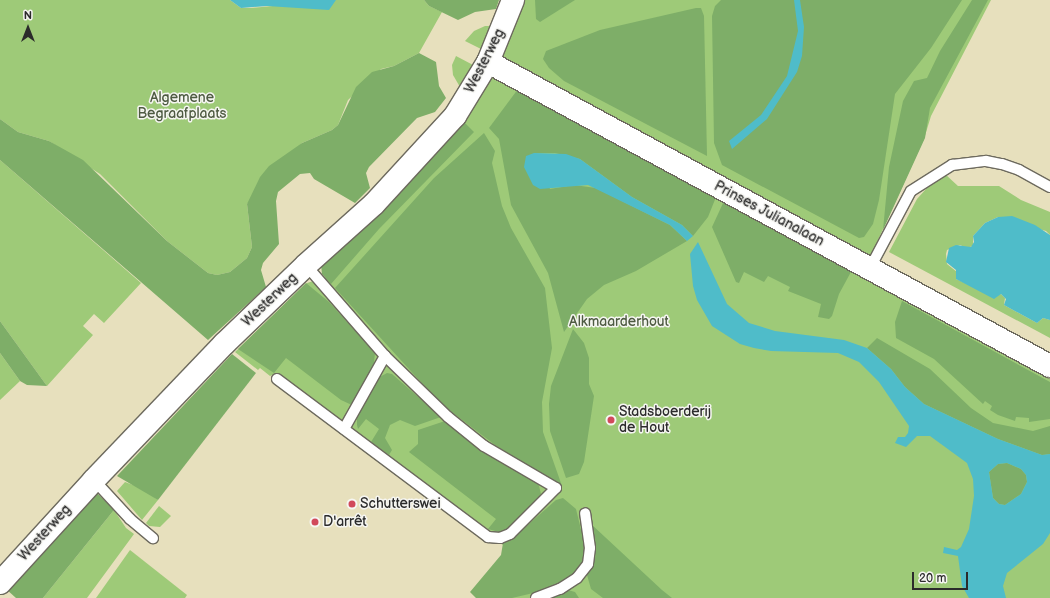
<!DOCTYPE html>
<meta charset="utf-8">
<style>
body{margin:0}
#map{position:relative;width:1050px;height:598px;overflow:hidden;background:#e7e0bd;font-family:"Balsamiq Sans",sans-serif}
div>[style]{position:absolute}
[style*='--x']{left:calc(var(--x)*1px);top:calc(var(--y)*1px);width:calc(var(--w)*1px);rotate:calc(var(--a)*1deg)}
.green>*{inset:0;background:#9eca78}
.forest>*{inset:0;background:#7eae68}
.water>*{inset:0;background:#4fbcc9}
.roads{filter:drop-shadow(1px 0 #6d6a5e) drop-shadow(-1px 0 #6d6a5e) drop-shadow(0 1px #6d6a5e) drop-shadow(0 -1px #6d6a5e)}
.lane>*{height:10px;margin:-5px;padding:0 5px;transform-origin:5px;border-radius:5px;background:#fff}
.secondary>*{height:22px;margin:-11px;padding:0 11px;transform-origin:11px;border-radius:11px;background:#fff}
.dots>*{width:11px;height:11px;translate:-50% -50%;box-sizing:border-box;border:2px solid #f6f6f2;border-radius:50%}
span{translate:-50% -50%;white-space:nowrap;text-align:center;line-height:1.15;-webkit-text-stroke:3px #f6f6f2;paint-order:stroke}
.street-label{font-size:14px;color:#2b2b2b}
.park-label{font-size:14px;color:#4e5b42}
.poi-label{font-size:14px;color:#2b2b2b}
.left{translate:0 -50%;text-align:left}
.north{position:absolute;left:8px;top:8px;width:40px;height:40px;-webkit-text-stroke:3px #f6f6f2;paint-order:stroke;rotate:0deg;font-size:11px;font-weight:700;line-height:16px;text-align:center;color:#2b2b2b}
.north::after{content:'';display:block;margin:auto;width:14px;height:18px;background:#2b2b2b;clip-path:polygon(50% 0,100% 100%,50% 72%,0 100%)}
.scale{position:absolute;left:912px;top:572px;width:56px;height:18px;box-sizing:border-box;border:2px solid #2b2b2b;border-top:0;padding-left:5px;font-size:12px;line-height:14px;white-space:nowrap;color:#2b2b2b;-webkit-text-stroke:3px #f6f6f2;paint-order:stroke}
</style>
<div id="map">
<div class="green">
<i style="clip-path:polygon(0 0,230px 0,241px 8px,251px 8px,336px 0,424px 0,429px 6px,442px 12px,419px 53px,394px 66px,381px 69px,348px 100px,338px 125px,332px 130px,302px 143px,247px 204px,252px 247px,247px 258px,230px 272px,217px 275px,208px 273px,167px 241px,100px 174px,49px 141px,18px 132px,0 119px)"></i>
<i style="clip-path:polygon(520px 0,991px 0,931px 116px,924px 139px,863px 273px,1050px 379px,1050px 598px,485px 598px,515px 554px,272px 375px,270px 376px,260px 368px,258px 370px,235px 352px,307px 283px,337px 274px)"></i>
<i style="clip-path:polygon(485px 26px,492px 26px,483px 50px,465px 41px,474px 31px)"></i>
<i style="clip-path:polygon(456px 56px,475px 66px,460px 87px,453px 75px,452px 65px)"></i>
<i style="clip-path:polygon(0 160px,141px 283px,104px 323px,94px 314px,83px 326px,93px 335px,47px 386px,0 321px)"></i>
<i style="clip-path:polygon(945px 174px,958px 186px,999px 186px,1021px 200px,1050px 212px,1050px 235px,1046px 231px,998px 217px,985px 223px,973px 236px,973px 246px,967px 248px,960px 245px,947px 250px,946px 254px,947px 264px,957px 272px,956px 279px,995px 296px,1001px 294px,1005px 298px,1004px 305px,1037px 323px,1043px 318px,1050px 320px,1050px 338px,889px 252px,917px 199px,936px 178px)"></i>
<i style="clip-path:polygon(0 353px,20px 381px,0 400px)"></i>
<i style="clip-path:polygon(125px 482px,144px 489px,158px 500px,142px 520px,117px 491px)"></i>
<i style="clip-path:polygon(159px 506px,171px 516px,160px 527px,149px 526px,146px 523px)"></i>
<i style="clip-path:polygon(114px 510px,126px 528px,134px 534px,87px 598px,43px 598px)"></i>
<i style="clip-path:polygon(130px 550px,187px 595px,185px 598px,96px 598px)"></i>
</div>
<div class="forest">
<i style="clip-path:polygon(424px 0,499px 0,496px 9px,475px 12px,458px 20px,429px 6px)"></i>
<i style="clip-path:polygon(535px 0,575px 0,540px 22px,536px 19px)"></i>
<i style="clip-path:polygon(721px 0,962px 0,931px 48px,895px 94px,879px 200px,873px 224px,864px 237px,859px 238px,722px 165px,714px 143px,712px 16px,715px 6px)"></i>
<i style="clip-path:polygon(972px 0,988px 0,930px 108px,925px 138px,883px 230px,889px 167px,903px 101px,914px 81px,927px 78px,940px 51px)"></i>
<i style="clip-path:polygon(696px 8px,701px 8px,704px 16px,707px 156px,564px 81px,549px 68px,543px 59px,546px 51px,600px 30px)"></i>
<i style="clip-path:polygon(419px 53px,436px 62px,439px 86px,446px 98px,435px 112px,417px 118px,369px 167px,366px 173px,370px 188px,355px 203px,314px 179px,310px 173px,300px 174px,278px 192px,276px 201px,279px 244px,263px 263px,261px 270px,266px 287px,208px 340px,0 160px,0 119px,18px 132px,49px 141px,83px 160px,167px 241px,208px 273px,217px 275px,230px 272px,247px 258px,252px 247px,247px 204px,260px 177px,269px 166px,302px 143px,332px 130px,338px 125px,356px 87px,372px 72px,394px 66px)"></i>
<i style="clip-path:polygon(518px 89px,716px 197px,708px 217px,693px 236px,682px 225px,632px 197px,580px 159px,555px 153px,534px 153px,550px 189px,574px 185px,596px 188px,670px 225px,687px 241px,636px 271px,604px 285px,587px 299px,564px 332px,548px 273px,511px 205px,499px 139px,489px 128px)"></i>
<i style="clip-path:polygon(462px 120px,474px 132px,379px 229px,331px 284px,322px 274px,321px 265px)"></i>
<i style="clip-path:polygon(484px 133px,495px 151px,492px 163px,502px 206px,511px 228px,545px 288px,552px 348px,542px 402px,543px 432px,562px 486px,495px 445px,440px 403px,335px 288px,434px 178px)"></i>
<i style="clip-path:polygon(724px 201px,852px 270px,839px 294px,832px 316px,829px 319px,818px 317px,821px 304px,788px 291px,790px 287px,768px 276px,764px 282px,744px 272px,739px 283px,736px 282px,712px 227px)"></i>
<i style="clip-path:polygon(306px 283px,329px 302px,375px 353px,374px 363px,354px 406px,341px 400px,286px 358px,274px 373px,238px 349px)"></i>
<i style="clip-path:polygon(902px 301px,1050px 382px,1050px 419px,1029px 422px,1029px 418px,1016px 417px,1015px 421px,998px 415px,990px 410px,992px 406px,985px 401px,983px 404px,934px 359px,896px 338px,895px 322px)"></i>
<i style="clip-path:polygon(0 321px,47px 386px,27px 385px,20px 381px,0 353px)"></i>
<i style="clip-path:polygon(573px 329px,584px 343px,589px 358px,589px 384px,594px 396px,584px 462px,579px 474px,566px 478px,550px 431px,549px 404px,551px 386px)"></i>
<i style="clip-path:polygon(877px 338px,930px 369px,971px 408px,993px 423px,1033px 431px,1050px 426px,1050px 454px,1042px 455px,998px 439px,924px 404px,905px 387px,891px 369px,867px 348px)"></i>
<i style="clip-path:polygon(232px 354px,256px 373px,158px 500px,117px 476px)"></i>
<i style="clip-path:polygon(387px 373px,392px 374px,441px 417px,415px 426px,400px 420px,390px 425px,385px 438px,392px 450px,389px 455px,371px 442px,379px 429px,366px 419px,358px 429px,357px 425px,357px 417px,376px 379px)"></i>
<i style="clip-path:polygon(445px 421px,479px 447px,538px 482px,541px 494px,536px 505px,508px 530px,499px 532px,488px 529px,496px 519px,409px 452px,418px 444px,418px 430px)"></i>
<i style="clip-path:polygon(1007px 463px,1021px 469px,1026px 475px,1027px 482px,1021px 494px,1005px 505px,999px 504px,993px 498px,989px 472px,998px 464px)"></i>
<i style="clip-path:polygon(97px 493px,114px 510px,43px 598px,16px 598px,6px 589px)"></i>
<i style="clip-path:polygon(563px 498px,576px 509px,583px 538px,585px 556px,579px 568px,570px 578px,546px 590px,512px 598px,476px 598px,470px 592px,501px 555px,503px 543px,513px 538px,556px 500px)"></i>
<i style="clip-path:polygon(591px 524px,662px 590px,672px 598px,603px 598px,591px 589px,587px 575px,594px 563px,596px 551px)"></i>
<i style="clip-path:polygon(568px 590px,575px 592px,579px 598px,547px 598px)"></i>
</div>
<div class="water">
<i style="clip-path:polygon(230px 0,336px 0,329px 10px,267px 6px,241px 8px)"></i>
<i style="clip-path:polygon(794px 0,800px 0,804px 27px,802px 56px,797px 72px,767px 119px,732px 149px,729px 141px,761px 115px,787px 76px,798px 31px)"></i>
<i style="clip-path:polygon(534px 153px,566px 154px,580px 159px,632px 197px,682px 225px,693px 236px,687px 241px,670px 225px,588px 185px,540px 189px,533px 185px,524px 167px,526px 156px)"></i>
<i style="clip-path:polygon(1012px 216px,1035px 225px,1050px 235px,1050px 320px,1043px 318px,1037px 323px,1004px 305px,1006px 299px,1001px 294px,994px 299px,956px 279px,956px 270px,946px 262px,949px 248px,956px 245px,971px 247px,974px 242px,973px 236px,985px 223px,998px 217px)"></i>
<i style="clip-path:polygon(evenodd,698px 242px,727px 304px,749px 323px,775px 331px,844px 340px,867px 348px,891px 369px,905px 387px,924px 404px,998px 439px,1042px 455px,1050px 454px,1050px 533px,1043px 544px,1007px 573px,1003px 586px,1006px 598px,969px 598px,962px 586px,958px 556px,943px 553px,944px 547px,957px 550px,961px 547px,969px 529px,974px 496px,973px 479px,967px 463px,930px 436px,917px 436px,906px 447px,895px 443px,898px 437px,905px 437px,908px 433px,909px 426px,879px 382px,859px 362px,838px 353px,771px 351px,754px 348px,740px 344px,712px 326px,697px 300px,693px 286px,690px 254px,698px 242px,1007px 463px,1021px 469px,1026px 475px,1027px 482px,1021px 494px,1005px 505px,999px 504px,993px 498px,989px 472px,998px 464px,1007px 463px)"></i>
</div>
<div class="roads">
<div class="lane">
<i style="--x:870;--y:268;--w:87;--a:-62"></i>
<i style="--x:911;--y:191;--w:49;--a:-32.4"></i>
<i style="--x:952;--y:165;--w:34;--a:-7"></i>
<i style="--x:986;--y:161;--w:16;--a:11"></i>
<i style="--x:1002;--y:164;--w:18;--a:19"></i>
<i style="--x:1019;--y:170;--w:35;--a:29"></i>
<i style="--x:277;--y:379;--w:264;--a:36.8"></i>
<i style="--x:488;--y:537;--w:12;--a:5"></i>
<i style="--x:500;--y:538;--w:11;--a:-22"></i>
<i style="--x:510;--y:534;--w:65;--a:-45"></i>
<i style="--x:556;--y:488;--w:83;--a:-149.7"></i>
<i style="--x:484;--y:446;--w:46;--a:-141.1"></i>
<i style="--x:448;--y:417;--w:88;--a:-135.9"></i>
<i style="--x:385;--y:356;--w:121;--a:-131"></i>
<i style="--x:344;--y:429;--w:84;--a:-60.7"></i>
<i style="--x:94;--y:480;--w:53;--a:47.3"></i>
<i style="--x:130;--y:519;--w:30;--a:40"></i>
<i style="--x:536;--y:598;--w:26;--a:-21"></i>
<i style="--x:560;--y:589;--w:20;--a:-33"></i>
<i style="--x:577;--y:578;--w:18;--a:-52"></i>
<i style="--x:588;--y:564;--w:16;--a:-83"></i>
<i style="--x:590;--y:548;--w:35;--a:-98"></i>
</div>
<div class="secondary">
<i style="--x:488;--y:62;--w:639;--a:28.41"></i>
<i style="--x:0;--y:583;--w:139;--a:-47.6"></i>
<i style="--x:94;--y:480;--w:188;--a:-46.3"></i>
<i style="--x:224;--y:344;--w:114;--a:-43.9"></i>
<i style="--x:306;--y:265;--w:91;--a:-41.9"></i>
<i style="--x:374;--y:204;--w:120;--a:-47.4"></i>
<i style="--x:455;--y:116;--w:63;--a:-58.6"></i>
<i style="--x:488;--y:62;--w:67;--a:-68"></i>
</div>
</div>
<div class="dots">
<i style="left:611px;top:420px;background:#d1495b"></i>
<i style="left:352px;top:504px;background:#d1495b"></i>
<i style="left:315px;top:522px;background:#d1495b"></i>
</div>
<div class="street-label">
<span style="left:485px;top:61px;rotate:-63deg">Westerweg</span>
<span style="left:769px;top:214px;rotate:28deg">Prinses Julianalaan</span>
<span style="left:270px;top:300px;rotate:-44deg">Westerweg</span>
<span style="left:45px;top:533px;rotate:-48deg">Westerweg</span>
</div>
<div class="park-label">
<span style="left:182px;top:106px">Algemene<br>Begraafplaats</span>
<span style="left:619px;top:322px">Alkmaarderhout</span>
</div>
<div class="poi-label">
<span class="left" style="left:619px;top:420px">Stadsboerderij<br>de Hout</span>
<span class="left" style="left:360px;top:504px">Schutterswei</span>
<span class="left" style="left:323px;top:522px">D'arrêt</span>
</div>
<div class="north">N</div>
<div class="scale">20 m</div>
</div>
